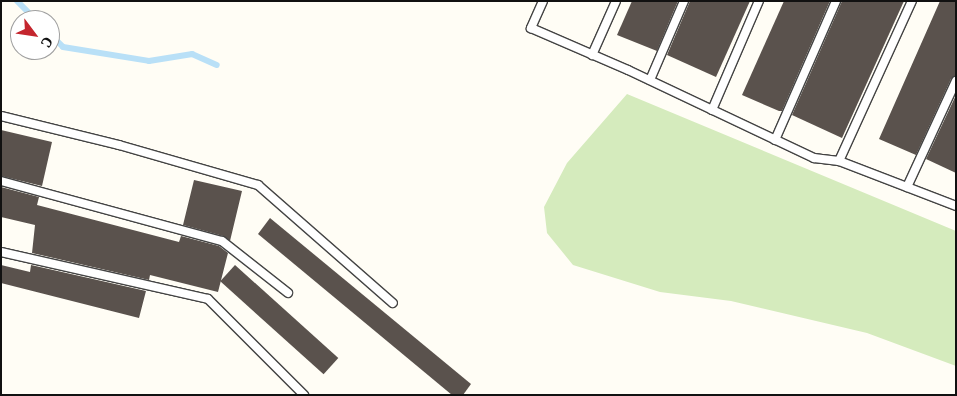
<!DOCTYPE html>
<meta charset="utf-8">
<style>
body{margin:0}
#map{position:relative;width:957px;height:396px;overflow:hidden;background:#fffdf5;font-family:"PT Serif",serif}
div>[style]{position:absolute}
[style*='--x']{left:calc(var(--x)*1px);top:calc(var(--y)*1px);width:calc(var(--w)*1px);rotate:calc(var(--a)*1deg)}
.green>*{inset:0;background:#d5ebbd}
.stream>*{height:6px;margin:-3px;padding:0 3px;transform-origin:3px;border-radius:3px;background:#b9e0f7}
.building>*{inset:0;background:#5a524d;transform-origin:0 0}
.roads{filter:drop-shadow(1px 0 #444) drop-shadow(-1px 0 #444) drop-shadow(0 1px #444) drop-shadow(0 -1px #444)}
.service>*{height:8px;margin:-4px;padding:0 4px;transform-origin:4px;border-radius:4px;background:#fff}
span{translate:-50% -50%;white-space:nowrap;text-align:center;line-height:1.15;-webkit-text-stroke:5px #fff;paint-order:stroke}
.frame{position:absolute;inset:0;border:2px solid #111;pointer-events:none}
.north{position:absolute;left:10px;top:10px;width:50px;height:50px;box-sizing:border-box;background:#fff;border:1px solid #a0a0a0;border-radius:50%;rotate:121deg;font-size:14px;font-weight:700;line-height:20px;text-align:center;color:#111}
.north::after{content:'';display:block;margin:auto;width:18px;height:22px;background:#c4262e;clip-path:polygon(50% 0,100% 100%,50% 72%,0 100%)}
</style>
<div id="map">
<div class="green">
<i style="clip-path:polygon(627px 94px,956px 231px,956px 366px,867px 333px,731px 301px,660px 292px,573px 265px,547px 233px,544px 207px,567px 163px)"></i>
</div>
<div class="stream">
<i style="--x:17;--y:1;--w:27;--a:45"></i>
<i style="--x:50;--y:34;--w:18;--a:45"></i>
<i style="--x:63;--y:47;--w:87;--a:9.2"></i>
<i style="--x:149;--y:61;--w:44;--a:-9.2"></i>
<i style="--x:192;--y:54;--w:27;--a:24"></i>
</div>
<div class="building">
<i style="clip-path:polygon(632px 1px,678px 1px,657px 51px,617px 35px)"></i>
<i style="clip-path:polygon(690px 1px,750px 1px,716px 77px,667px 55px)"></i>
<i style="clip-path:polygon(784px 1px,830px 1px,782px 111px,779px 111px,742px 95px)"></i>
<i style="clip-path:polygon(842px 1px,904px 1px,842px 138px,792px 115px)"></i>
<i style="clip-path:polygon(940px 1px,956px 1px,956px 75px,951px 79px,916px 155px,879px 139px)"></i>
<i style="clip-path:polygon(956px 95px,956px 173px,926px 159px)"></i>
<i style="clip-path:polygon(1px 130px,52px 142px,42px 186px,1px 176px)"></i>
<i style="clip-path:polygon(194px 180px,242px 191px,230px 241px,223px 236px,183px 225px)"></i>
<i style="clip-path:polygon(1px 187px,39px 197px,37px 205px,179px 242px,181px 236px,219px 246px,228px 253px,218px 292px,150px 275px,149px 280px,32px 253px,35px 225px,1px 217px)"></i>
<i style="clip-path:polygon(270px 218px,471px 384px,463px 395px,452px 395px,258px 234px)"></i>
<i style="clip-path:polygon(1px 265px,30px 272px,31px 265px,146px 291px,139px 318px,1px 283px)"></i>
<i style="left:235px;top:265px;width:139px;height:22px;rotate:42deg"></i>
</div>
<div class="roads">
<div class="service">
<i style="--x:543;--y:1;--w:30;--a:114"></i>
<i style="--x:531;--y:28;--w:106;--a:23.4"></i>
<i style="--x:628;--y:70;--w:206;--a:25.3"></i>
<i style="--x:814;--y:158;--w:25;--a:7"></i>
<i style="--x:839;--y:161;--w:125;--a:21"></i>
<i style="--x:592;--y:55;--w:59;--a:-66"></i>
<i style="--x:650;--y:80;--w:86;--a:-66.7"></i>
<i style="--x:712;--y:110;--w:119;--a:-66.7"></i>
<i style="--x:1;--y:116;--w:122;--a:13.8"></i>
<i style="--x:119;--y:145;--w:145;--a:16.1"></i>
<i style="--x:258;--y:185;--w:179;--a:41.2"></i>
<i style="--x:775;--y:140;--w:152;--a:-66.3"></i>
<i style="--x:839;--y:161;--w:176;--a:-65.5"></i>
<i style="--x:1;--y:181;--w:229;--a:15.2"></i>
<i style="--x:222;--y:241;--w:84;--a:38.2"></i>
<i style="--x:907;--y:187;--w:117;--a:-65.2"></i>
<i style="--x:1;--y:252;--w:212;--a:12.8"></i>
<i style="--x:208;--y:299;--w:136;--a:45"></i>
</div>
</div>
<div class="frame"></div>
<div class="north">С</div>
</div>
